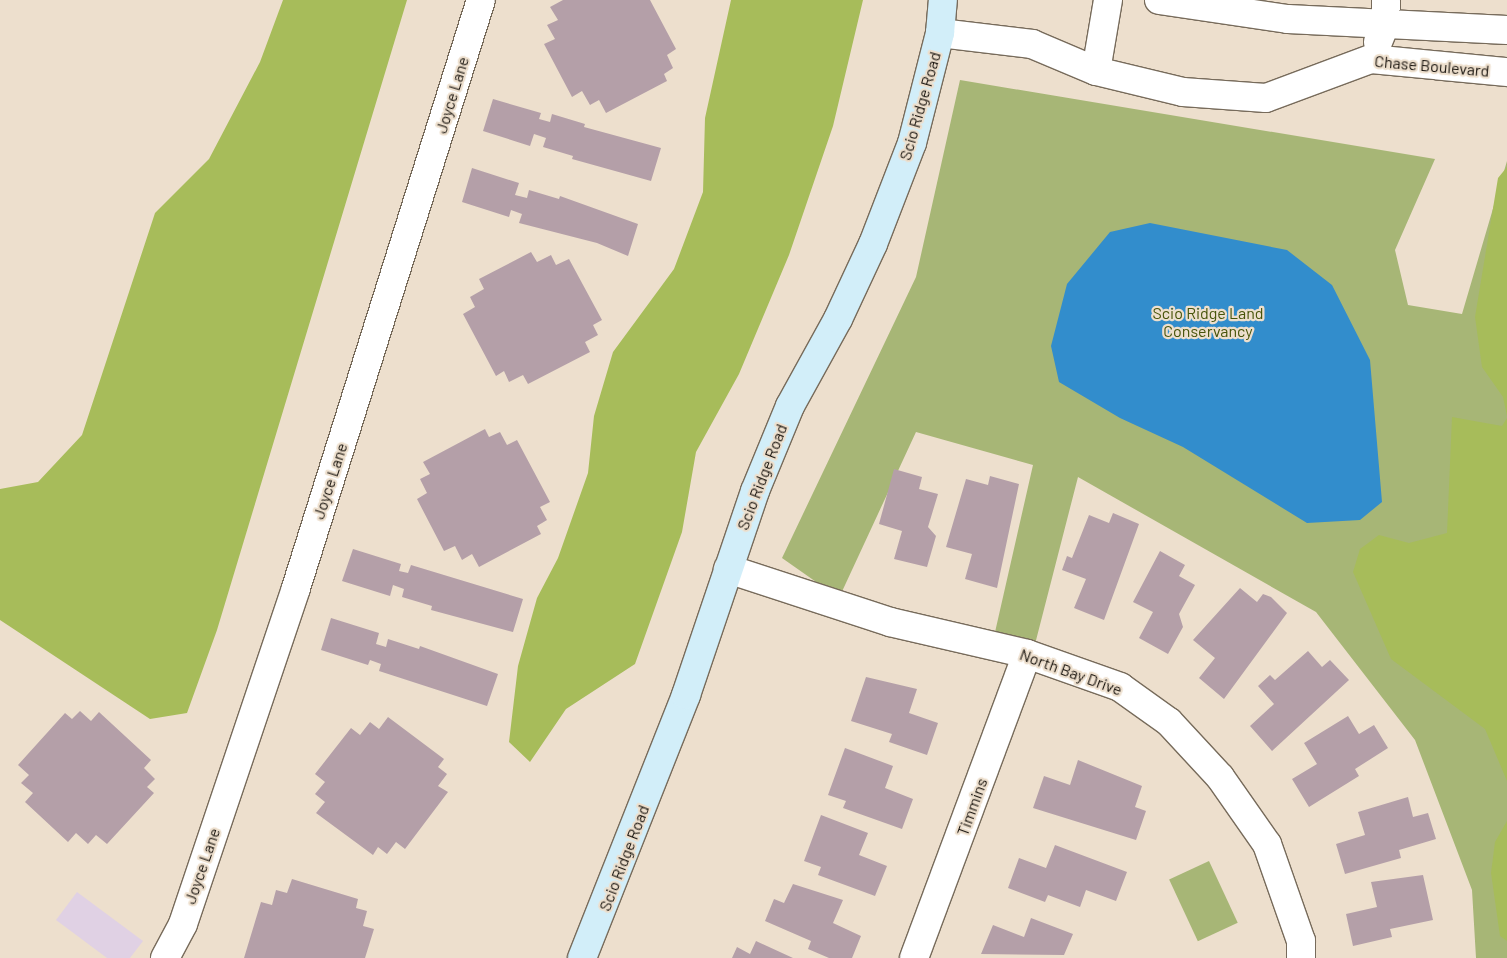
<!DOCTYPE html>
<style>
body{margin:0}
#map{position:relative;width:1507px;height:958px;overflow:hidden;background:#eddfcd;font-family:Barlow,sans-serif}
div>[style]{position:absolute}
[style*='--x']{left:calc(var(--x)*1px);top:calc(var(--y)*1px);width:calc(var(--w)*1px);rotate:calc(var(--a)*1deg)}
.industrial>*{inset:0;background:#e0d1e4}
.green>*{inset:0;background:#a7b676;transform-origin:0 0}
.forest>*{inset:0;background:#a7bc5a}
.water>*{inset:0;background:#328dcc}
.building>*{inset:0;background:#b49fa8}
.roads{filter:drop-shadow(1px 0 #776b5b) drop-shadow(-1px 0 #776b5b) drop-shadow(0 1px #776b5b) drop-shadow(0 -1px #776b5b)}
.street>*{height:28px;margin:-14px;padding:0 14px;transform-origin:14px;border-radius:14px;background:#fff}
.secondary>*{height:28px;margin:-14px;padding:0 14px;transform-origin:14px;border-radius:14px;background:#d2eef9}
span{translate:-50% -50%;white-space:nowrap;text-align:center;line-height:1.15;-webkit-text-stroke:4.5px #eddfcd;paint-order:stroke}
.street-label{font-size:16px;color:#19140e}
.park-label{font-size:16px;color:#47540a}
</style>
<div id="map">
<div class="industrial">
<i style="clip-path:polygon(77px 892px,143px 941px,130px 958px,107px 958px,56px 920px)"></i>
</div>
<div class="green">
<i style="clip-path:polygon(960px 80px,1435px 159px,1395px 250px,1408px 305px,1462px 314px,1507px 161px,1507px 958px,1476px 958px,1472px 890px,1415px 740px,1316px 612px,1078px 477px,1033px 652px,993px 641px,1033px 465px,916px 432px,839px 598px,782px 558px,916px 277px)"></i>
<i style="left:1209px;top:861px;width:68px;height:44px;rotate:65deg"></i>
</div>
<div class="forest">
<i style="clip-path:polygon(283px 0,407px 0,217px 630px,187px 713px,150px 719px,0 620px,0 489px,38px 482px,82px 435px,155px 213px,209px 159px,260px 62px)"></i>
<i style="clip-path:polygon(731px 0,863px 0,833px 126px,789px 255px,739px 374px,696px 452px,682px 532px,635px 664px,566px 709px,530px 762px,509px 742px,518px 666px,537px 598px,558px 558px,588px 473px,594px 416px,613px 352px,674px 269px,703px 192px,705px 118px)"></i>
<i style="clip-path:polygon(1507px 167px,1507px 416px,1503px 397px,1482px 367px,1475px 317px,1498px 178px)"></i>
<i style="clip-path:polygon(1452px 417px,1502px 426px,1507px 418px,1507px 781px,1485px 729px,1391px 659px,1353px 572px,1360px 549px,1379px 535px,1409px 543px,1447px 533px)"></i>
<i style="clip-path:polygon(1507px 821px,1507px 941px,1500px 936px,1491px 873px,1495px 842px)"></i>
</div>
<div class="water">
<i style="clip-path:polygon(1150px 223px,1287px 250px,1332px 285px,1370px 360px,1382px 502px,1360px 520px,1307px 523px,1183px 447px,1120px 418px,1059px 382px,1051px 346px,1067px 284px,1110px 232px)"></i>
</div>
<div class="building">
<i style="clip-path:polygon(563px 0,650px 0,676px 49px,667px 55px,673px 68px,664px 74px,667px 81px,606px 113px,599px 100px,590px 105px,582px 91px,572px 97px,544px 44px,555px 39px,547px 25px,558px 20px,550px 7px)"></i>
<i style="clip-path:polygon(493px 99px,541px 113px,539px 119px,550px 122px,552px 114px,585px 124px,584px 127px,661px 148px,651px 181px,572px 159px,573px 156px,543px 147px,546px 138px,534px 134px,530px 146px,483px 131px)"></i>
<i style="clip-path:polygon(472px 168px,519px 183px,515px 195px,527px 198px,529px 190px,559px 199px,560px 196px,638px 224px,628px 256px,597px 243px,519px 223px,522px 214px,511px 210px,509px 217px,462px 202px)"></i>
<i style="clip-path:polygon(531px 252px,537px 262px,551px 255px,556px 265px,569px 259px,602px 320px,593px 325px,598px 335px,585px 342px,590px 352px,528px 384px,523px 375px,509px 382px,504px 371px,496px 376px,463px 314px,475px 307px,470px 297px,484px 289px,479px 279px)"></i>
<i style="clip-path:polygon(485px 429px,489px 437px,500px 432px,507px 445px,517px 440px,550px 502px,540px 507px,547px 520px,537px 526px,541px 534px,479px 567px,472px 554px,462px 560px,455px 546px,444px 551px,417px 499px,427px 493px,420px 479px,430px 474px,423px 462px)"></i>
<i style="clip-path:polygon(894px 469px,922px 477px,919px 489px,938px 494px,928px 527px,936px 536px,927px 567px,894px 559px,902px 531px,879px 524px)"></i>
<i style="clip-path:polygon(990px 476px,1019px 484px,997px 588px,965px 579px,972px 554px,946px 547px,966px 479px,988px 485px)"></i>
<i style="clip-path:polygon(1113px 513px,1139px 524px,1104px 620px,1074px 608px,1086px 579px,1062px 570px,1067px 556px,1072px 558px,1089px 515px,1109px 523px)"></i>
<i style="clip-path:polygon(353px 549px,401px 564px,399px 571px,408px 573px,411px 565px,523px 599px,513px 632px,431px 610px,432px 606px,402px 597px,404px 589px,393px 585px,390px 596px,342px 581px)"></i>
<i style="clip-path:polygon(1160px 551px,1185px 565px,1179px 576px,1195px 585px,1179px 614px,1183px 627px,1168px 654px,1139px 638px,1153px 612px,1133px 602px)"></i>
<i style="clip-path:polygon(1240px 588px,1257px 602px,1263px 594px,1271px 597px,1287px 613px,1224px 699px,1199px 678px,1215px 658px,1193px 640px)"></i>
<i style="clip-path:polygon(331px 618px,379px 633px,376px 644px,386px 647px,388px 639px,419px 649px,420px 646px,498px 674px,487px 706px,379px 671px,381px 664px,370px 660px,368px 665px,321px 650px)"></i>
<i style="clip-path:polygon(1308px 651px,1322px 667px,1330px 660px,1349px 680px,1272px 751px,1250px 726px,1274px 704px,1258px 686px,1270px 675px,1275px 680px)"></i>
<i style="clip-path:polygon(866px 677px,917px 689px,909px 713px,938px 723px,927px 755px,889px 742px,892px 734px,851px 721px)"></i>
<i style="clip-path:polygon(80px 711px,91px 721px,99px 712px,151px 760px,144px 768px,155px 779px,147px 787px,154px 793px,107px 844px,96px 835px,88px 844px,76px 833px,68px 842px,25px 802px,33px 793px,21px 783px,29px 775px,18px 765px,65px 713px,72px 719px)"></i>
<i style="clip-path:polygon(1348px 716px,1359px 734px,1374px 725px,1388px 748px,1355px 769px,1359px 776px,1309px 807px,1292px 779px,1317px 764px,1304px 743px)"></i>
<i style="clip-path:polygon(388px 717px,444px 759px,438px 767px,447px 774px,438px 786px,448px 792px,405px 849px,396px 842px,387px 854px,378px 847px,373px 855px,316px 813px,325px 802px,315px 794px,325px 782px,315px 774px,351px 728px,360px 735px,370px 722px,379px 729px)"></i>
<i style="clip-path:polygon(845px 748px,893px 766px,885px 788px,913px 799px,902px 829px,843px 808px,846px 801px,828px 795px)"></i>
<i style="clip-path:polygon(1078px 760px,1142px 786px,1135px 807px,1146px 811px,1136px 840px,1033px 808px,1044px 776px,1070px 785px)"></i>
<i style="clip-path:polygon(1408px 797px,1413px 817px,1428px 813px,1436px 839px,1399px 850px,1401px 858px,1345px 874px,1336px 844px,1365px 835px,1358px 812px)"></i>
<i style="clip-path:polygon(821px 815px,868px 833px,859px 855px,887px 866px,875px 896px,818px 875px,821px 867px,804px 861px)"></i>
<i style="clip-path:polygon(1055px 845px,1127px 872px,1116px 901px,1086px 890px,1080px 907px,1048px 895px,1045px 902px,1008px 888px,1019px 858px,1046px 868px)"></i>
<i style="clip-path:polygon(1423px 875px,1433px 920px,1390px 929px,1392px 937px,1353px 946px,1346px 914px,1377px 907px,1371px 882px)"></i>
<i style="clip-path:polygon(292px 879px,358px 899px,356px 908px,367px 911px,363px 926px,374px 929px,365px 958px,244px 958px,261px 902px,272px 905px,276px 890px,287px 893px)"></i>
<i style="clip-path:polygon(793px 884px,843px 900px,833px 923px,861px 936px,852px 958px,829px 958px,808px 949px,811px 941px,765px 921px,774px 899px,784px 903px)"></i>
<i style="clip-path:polygon(1031px 918px,1073px 934px,1064px 955px,981px 954px,993px 925px,1024px 937px)"></i>
<i style="clip-path:polygon(756px 941px,793px 958px,732px 958px,737px 947px,750px 954px)"></i>
</div>
<div class="roads">
<div class="street">
<i style="--x:1159;--y:0;--w:130;--a:8.4"></i>
<i style="--x:1288;--y:19;--w:219;--a:2.9"></i>
<i style="--x:940;--y:33;--w:93;--a:6.8"></i>
<i style="--x:1032;--y:44;--w:69;--a:22.9"></i>
<i style="--x:1096;--y:71;--w:89;--a:13.6"></i>
<i style="--x:1183;--y:92;--w:83;--a:4.1"></i>
<i style="--x:1266;--y:98;--w:112;--a:-20.4"></i>
<i style="--x:1371;--y:59;--w:137;--a:5.5"></i>
<i style="--x:1378;--y:42;--w:18;--a:-68"></i>
<i style="--x:1385;--y:25;--w:25;--a:-88"></i>
<i style="--x:1096;--y:71;--w:72;--a:-80.4"></i>
<i style="--x:728;--y:569;--w:170;--a:18.1"></i>
<i style="--x:890;--y:622;--w:141;--a:13.1"></i>
<i style="--x:1027;--y:654;--w:99;--a:19.5"></i>
<i style="--x:1120;--y:687;--w:60;--a:35.5"></i>
<i style="--x:1169;--y:722;--w:75;--a:47.2"></i>
<i style="--x:1220;--y:777;--w:82;--a:55"></i>
<i style="--x:1267;--y:844;--w:103;--a:70.7"></i>
<i style="--x:1301;--y:941;--w:17;--a:90"></i>
<i style="--x:165;--y:958;--w:38;--a:-62"></i>
<i style="--x:183;--y:924;--w:354;--a:-71.4"></i>
<i style="--x:296;--y:588;--w:616;--a:-72.54"></i>
<i style="--x:914;--y:958;--w:324;--a:-69.6"></i>
</div>
<div class="secondary">
<i style="--x:582;--y:958;--w:283;--a:-68.4"></i>
<i style="--x:686;--y:695;--w:215;--a:-71.3"></i>
<i style="--x:755;--y:491;--w:92;--a:-67.6"></i>
<i style="--x:790;--y:406;--w:99;--a:-61.1"></i>
<i style="--x:838;--y:319;--w:83;--a:-65"></i>
<i style="--x:873;--y:244;--w:108;--a:-68.9"></i>
<i style="--x:912;--y:143;--w:114;--a:-75.7"></i>
<i style="--x:940;--y:33;--w:33;--a:-85"></i>
</div>
</div>
<div class="street-label">
<span style="left:1432px;top:66px;rotate:5deg">Chase Boulevard</span>
<span style="left:452px;top:95px;rotate:-73deg">Joyce Lane</span>
<span style="left:920px;top:106px;rotate:-74deg">Scio Ridge Road</span>
<span style="left:762px;top:477px;rotate:-69deg">Scio Ridge Road</span>
<span style="left:330px;top:481px;rotate:-72deg">Joyce Lane</span>
<span style="left:1071px;top:672px;rotate:20deg">North Bay Drive</span>
<span style="left:972px;top:807px;rotate:-70deg">Timmins</span>
<span style="left:624px;top:858px;rotate:-69deg">Scio Ridge Road</span>
<span style="left:202px;top:866px;rotate:-71deg">Joyce Lane</span>
</div>
<div class="park-label">
<span style="left:1208px;top:322px">Scio Ridge Land<br>Conservancy</span>
</div>
</div>
